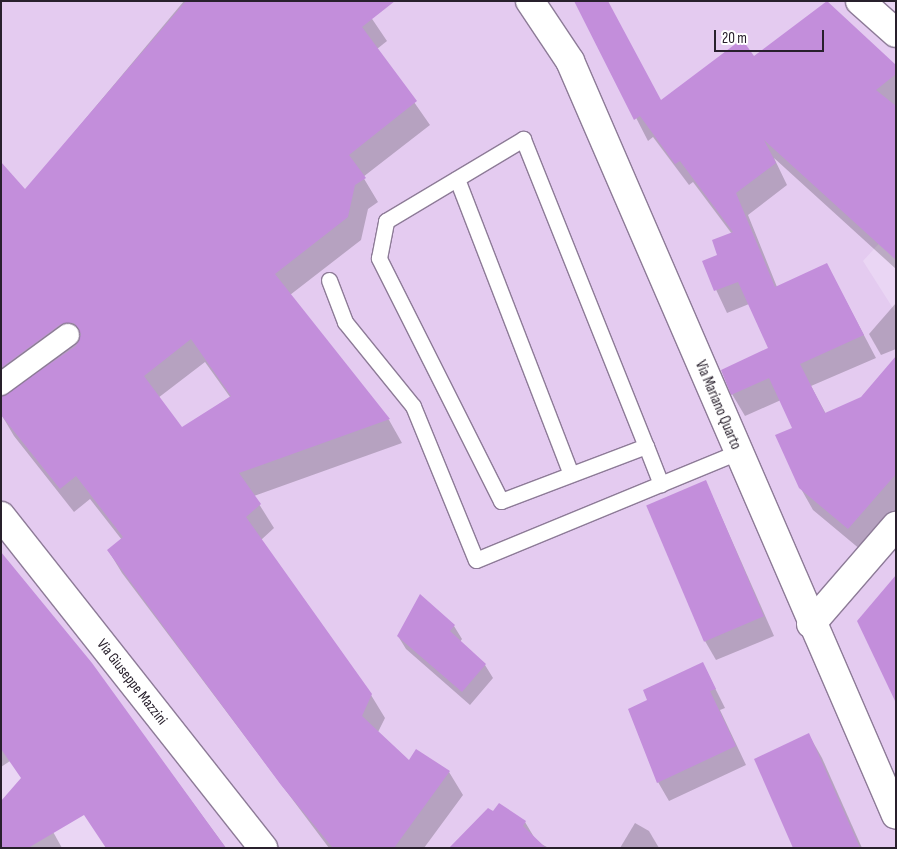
<!DOCTYPE html>
<style>
body{margin:0}
#map{position:relative;width:897px;height:849px;overflow:hidden;background:#ead6f4;font-family:"Sofia Sans Condensed",sans-serif}
div>[style]{position:absolute}
[style*='--x']{left:calc(var(--x)*1px);top:calc(var(--y)*1px);width:calc(var(--w)*1px);rotate:calc(var(--a)*1deg)}
.built>*{inset:0;background:#e4cbf0}
.shadow>*{inset:0;background:#0003}
.building>*{inset:0;background:#c38edb;transform-origin:0 0}
.roads{filter:drop-shadow(1px 0 #8d7b97) drop-shadow(-1px 0 #8d7b97) drop-shadow(0 1px #8d7b97) drop-shadow(0 -1px #8d7b97)}
.service>*{height:15px;margin:-7.5px;padding:0 7.5px;transform-origin:7.5px;border-radius:7.5px;background:#fff}
.pedestrian>*{height:22px;margin:-11px;padding:0 11px;transform-origin:11px;border-radius:11px;background:#fff}
.minor>*{height:28px;margin:-14px;padding:0 14px;transform-origin:14px;border-radius:14px;background:#fff}
.tertiary>*{height:28px;margin:-14px;padding:0 14px;transform-origin:14px;border-radius:14px;background:#fff}
span{translate:-50% -50%;white-space:nowrap;text-align:center;line-height:1.15;-webkit-text-stroke:4px #fff;paint-order:stroke}
.street-label{font-size:15px;color:#28202c}
.frame{position:absolute;inset:0;border:2px solid #28202c;pointer-events:none}
.scale{position:absolute;left:714px;top:30px;width:110px;height:22px;box-sizing:border-box;border:2px solid #28202c;border-top:0;padding-left:6px;font-size:15px;line-height:18px;white-space:nowrap;color:#28202c;-webkit-text-stroke:4px #fff;paint-order:stroke}
</style>
<div id="map">
<div class="built">
<i style="clip-path:polygon(1px 1px,868px 1px,896px 31px,896px 225px,863px 261px,896px 313px,896px 848px,112px 848px,1px 693px)"></i>
</div>
<div class="shadow">
<i style="clip-path:polygon(evenodd,184px 1px,360px 1px,387px 41px,377px 49px,430px 125px,363px 177px,378px 202px,368px 209px,361px 240px,290px 295px,389px 420px,402px 443px,254px 496px,274px 528px,261px 540px,371px 695px,385px 718px,378px 732px,409px 762px,417px 751px,449px 772px,463px 795px,424px 848px,329px 848px,122px 573px,108px 550px,122px 540px,90px 499px,74px 512px,14px 436px,1px 414px,1px 163px,25px 191px,184px 1px,205px 362px,230px 397px,182px 429px,158px 398px,205px 362px)"></i>
<i style="clip-path:polygon(576px 1px,661px 101px,754px 58px,896px 67px,896px 269px,774px 158px,787px 185px,748px 215px,777px 287px,827px 265px,876px 358px,811px 386px,826px 414px,861px 398px,896px 358px,896px 510px,861px 550px,813px 510px,800px 487px,794px 429px,781px 400px,745px 416px,732px 394px,769px 349px,749px 304px,727px 313px,703px 262px,719px 255px,732px 234px,693px 182px,689px 185px,653px 137px,648px 141px)"></i>
<i style="clip-path:polygon(896px 303px,896px 349px,881px 355px,869px 334px)"></i>
<i style="clip-path:polygon(706px 482px,774px 636px,716px 660px,705px 641px)"></i>
<i style="clip-path:polygon(1px 554px,104px 682px,226px 848px,110px 848px,69px 722px,1px 767px)"></i>
<i style="clip-path:polygon(421px 596px,454px 626px,462px 639px,460px 642px,485px 665px,493px 678px,470px 705px,406px 649px,398px 636px)"></i>
<i style="clip-path:polygon(703px 664px,725px 708px,720px 710px,746px 765px,669px 801px,658px 782px,649px 701px)"></i>
<i style="clip-path:polygon(809px 735px,822px 758px,862px 848px,794px 848px)"></i>
<i style="clip-path:polygon(36px 801px,62px 848px,1px 848px)"></i>
<i style="clip-path:polygon(525px 822px,537px 842px,549px 848px,450px 848px)"></i>
<i style="clip-path:polygon(635px 823px,649px 831px,659px 848px,620px 848px)"></i>
</div>
<div class="building">
<i style="clip-path:polygon(evenodd,186px 1px,395px 1px,362px 27px,417px 101px,349px 155px,366px 178px,355px 185px,348px 217px,275px 274px,390px 419px,239px 473px,261px 504px,246px 517px,372px 694px,362px 716px,409px 760px,416px 749px,450px 771px,394px 848px,333px 848px,281px 785px,107px 550px,123px 537px,76px 476px,60px 489px,1px 415px,1px 397px,76px 346px,81px 334px,74px 323px,61px 324px,1px 368px,1px 162px,25px 189px,186px 1px,191px 339px,231px 396px,182px 427px,144px 376px,191px 339px)"></i>
<i style="clip-path:polygon(574px 1px,608px 1px,661px 100px,742px 39px,754px 56px,827px 1px,896px 65px,896px 74px,876px 90px,896px 106px,896px 260px,764px 140px,776px 163px,736px 193px,775px 287px,827px 263px,864px 335px,800px 364px,825px 413px,861px 397px,896px 356px,896px 474px,848px 529px,799px 488px,775px 435px,792px 428px,769px 378px,731px 395px,721px 370px,768px 348px,738px 282px,714px 291px,702px 261px,717px 255px,712px 240px,733px 232px,680px 161px,675px 164px,640px 116px,634px 120px)"></i>
<i style="left:706px;top:480px;width:148px;height:65px;rotate:67deg"></i>
<i style="clip-path:polygon(1px 552px,92px 663px,226px 848px,106px 848px,84px 815px,28px 848px,1px 848px,1px 801px,21px 778px,1px 749px)"></i>
<i style="clip-path:polygon(896px 575px,896px 703px,857px 621px)"></i>
<i style="clip-path:polygon(420px 594px,455px 625px,450px 631px,486px 664px,462px 692px,397px 636px)"></i>
<i style="clip-path:polygon(703px 662px,716px 689px,710px 691px,736px 746px,657px 783px,628px 709px,647px 700px,643px 690px)"></i>
<i style="clip-path:polygon(809px 733px,860px 848px,793px 848px,754px 759px)"></i>
<i style="clip-path:polygon(499px 803px,526px 821px,523px 826px,546px 848px,449px 848px,488px 808px,493px 811px)"></i>
</div>
<div class="roads">
<div class="service">
<i style="--x:457;--y:179;--w:316;--a:68.9"></i>
<i style="--x:329;--y:280;--w:45;--a:69.1"></i>
<i style="--x:345;--y:322;--w:108;--a:51"></i>
<i style="--x:413;--y:406;--w:166;--a:67.8"></i>
<i style="--x:476;--y:560;--w:283;--a:-22.4"></i>
<i style="--x:646;--y:446;--w:155;--a:159.2"></i>
<i style="--x:501;--y:501;--w:272;--a:-116.7"></i>
<i style="--x:379;--y:258;--w:38;--a:-79"></i>
<i style="--x:386;--y:221;--w:160;--a:-30.9"></i>
<i style="--x:523;--y:139;--w:331;--a:68.2"></i>
<i style="--x:646;--y:446;--w:41;--a:68.5"></i>
</div>
<div class="pedestrian">
<i style="--x:1;--y:384;--w:83;--a:-36.2"></i>
</div>
<div class="minor">
<i style="--x:530;--y:1;--w:72;--a:56.3"></i>
<i style="--x:570;--y:61;--w:821;--a:66.62"></i>
<i style="--x:860;--y:1;--w:48;--a:41.6"></i>
<i style="--x:811;--y:624;--w:130;--a:-49.1"></i>
</div>
<div class="tertiary">
<i style="--x:1;--y:516;--w:423;--a:51.7"></i>
</div>
</div>
<div class="street-label">
<span style="left:718px;top:405px;rotate:67deg">Via Mariano Quarto</span>
<span style="left:132px;top:682px;rotate:52deg">Via Giuseppe Mazzini</span>
</div>
<div class="frame"></div>
<div class="scale">20 m</div>
</div>
